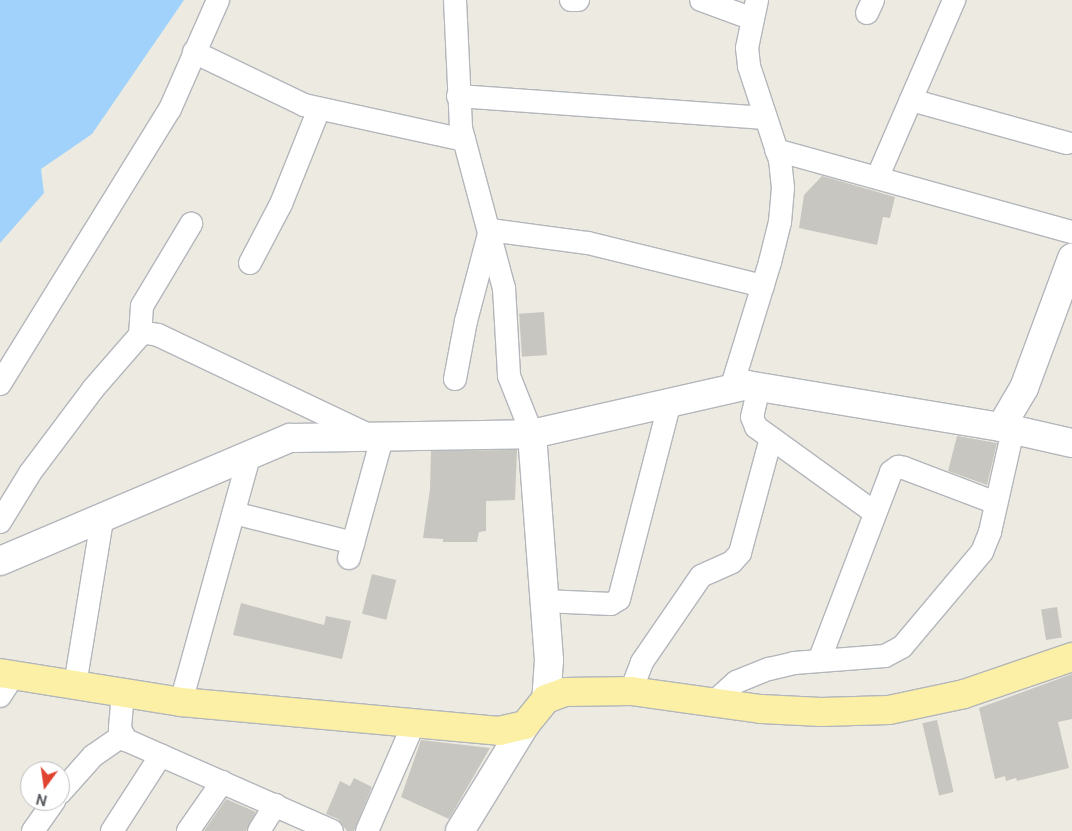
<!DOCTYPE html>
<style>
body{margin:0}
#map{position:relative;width:1072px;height:831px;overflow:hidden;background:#eceae1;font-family:"Public Sans",sans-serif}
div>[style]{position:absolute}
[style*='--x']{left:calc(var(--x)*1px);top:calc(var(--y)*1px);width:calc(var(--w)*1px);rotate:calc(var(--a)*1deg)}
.water>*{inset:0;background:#a1d2fb}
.building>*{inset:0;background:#c8c6c0;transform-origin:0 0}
.roads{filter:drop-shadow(1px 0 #b3b6bb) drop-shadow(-1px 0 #b3b6bb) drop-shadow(0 1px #b3b6bb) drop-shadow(0 -1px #b3b6bb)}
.street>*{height:22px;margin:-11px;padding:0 11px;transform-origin:11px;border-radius:11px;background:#fff}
.secondary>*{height:28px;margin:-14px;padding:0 14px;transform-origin:14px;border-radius:14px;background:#fff}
.primary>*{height:28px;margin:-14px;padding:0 14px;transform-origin:14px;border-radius:14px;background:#fbf0a6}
span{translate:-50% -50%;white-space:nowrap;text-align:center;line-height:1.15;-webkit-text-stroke:4.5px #fff;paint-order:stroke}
.north{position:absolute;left:20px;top:761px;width:50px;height:50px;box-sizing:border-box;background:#fff;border:1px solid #bdbec0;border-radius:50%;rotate:194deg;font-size:14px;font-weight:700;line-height:20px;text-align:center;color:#595d61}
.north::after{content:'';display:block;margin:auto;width:18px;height:22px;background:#e14331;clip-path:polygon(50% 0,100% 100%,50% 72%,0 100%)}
</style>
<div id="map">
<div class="water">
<i style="clip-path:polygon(0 0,184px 0,92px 134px,41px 169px,44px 193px,0 243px)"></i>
</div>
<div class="building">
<i style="clip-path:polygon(822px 176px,895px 197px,890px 218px,883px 217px,877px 245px,799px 228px,804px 195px)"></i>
<i style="left:544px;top:312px;width:43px;height:25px;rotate:86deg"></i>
<i style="clip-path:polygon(957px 436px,997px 443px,987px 485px,948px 471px)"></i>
<i style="clip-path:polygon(517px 450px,515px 500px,486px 501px,486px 531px,479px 532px,477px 542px,443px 542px,443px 539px,423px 538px,430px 489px,431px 451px)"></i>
<i style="left:372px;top:574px;width:25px;height:41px;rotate:14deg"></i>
<i style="clip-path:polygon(241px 603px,324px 625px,326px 616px,351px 621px,342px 659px,233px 635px)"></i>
<i style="left:1057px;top:607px;width:31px;height:16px;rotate:81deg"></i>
<i style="clip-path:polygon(1072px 674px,1072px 719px,1058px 722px,1069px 768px,1017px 781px,1016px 778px,1006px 781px,1005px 776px,995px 779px,979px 708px)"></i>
<i style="left:937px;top:720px;width:74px;height:15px;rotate:77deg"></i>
<i style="clip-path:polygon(421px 740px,490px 748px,449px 819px,401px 797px)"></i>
<i style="clip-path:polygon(354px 778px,372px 787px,354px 831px,347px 831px,338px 819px,326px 814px,340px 781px,350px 786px)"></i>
<i style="clip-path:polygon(226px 799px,256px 812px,246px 831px,204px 831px)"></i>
</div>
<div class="roads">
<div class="street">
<i style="--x:455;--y:0;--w:128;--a:87.3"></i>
<i style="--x:461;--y:128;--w:166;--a:75"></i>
<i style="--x:504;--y:288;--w:88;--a:86.7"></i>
<i style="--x:509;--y:376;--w:62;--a:68.4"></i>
<i style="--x:571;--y:0;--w:7;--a:0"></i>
<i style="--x:701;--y:0;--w:55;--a:20.1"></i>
<i style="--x:867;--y:13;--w:14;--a:-65"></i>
<i style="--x:194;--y:52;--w:122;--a:25.7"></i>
<i style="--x:304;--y:105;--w:164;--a:12.3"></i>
<i style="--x:458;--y:96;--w:308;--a:4.1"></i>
<i style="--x:911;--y:100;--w:162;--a:15.4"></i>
<i style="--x:776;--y:150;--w:307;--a:15.5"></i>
<i style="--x:878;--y:176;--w:192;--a:-66.6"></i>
<i style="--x:250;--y:263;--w:67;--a:-62.3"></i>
<i style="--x:281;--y:204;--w:102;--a:-68.2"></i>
<i style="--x:140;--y:335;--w:29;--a:-86"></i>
<i style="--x:142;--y:306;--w:96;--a:-59.1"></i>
<i style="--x:455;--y:379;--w:59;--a:-79.3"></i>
<i style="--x:466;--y:321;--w:94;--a:-75.2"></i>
<i style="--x:490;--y:230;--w:99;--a:7.6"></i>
<i style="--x:588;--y:243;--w:180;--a:13.8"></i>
<i style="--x:0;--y:384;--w:323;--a:-58.3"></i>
<i style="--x:170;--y:109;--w:119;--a:-66.2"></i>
<i style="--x:759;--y:387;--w:31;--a:103"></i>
<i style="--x:752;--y:417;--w:11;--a:68"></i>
<i style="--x:756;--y:427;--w:145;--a:35.8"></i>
<i style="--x:731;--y:389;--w:133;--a:-72.9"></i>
<i style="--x:770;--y:262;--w:41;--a:-76"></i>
<i style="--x:780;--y:222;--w:34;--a:-85"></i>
<i style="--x:783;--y:188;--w:28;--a:-96"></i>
<i style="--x:780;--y:160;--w:99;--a:-108.3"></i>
<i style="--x:749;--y:66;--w:18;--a:-96"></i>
<i style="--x:747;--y:48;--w:49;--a:-78.2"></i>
<i style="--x:234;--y:513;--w:123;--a:14.1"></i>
<i style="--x:0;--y:522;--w:57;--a:-58.5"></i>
<i style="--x:30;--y:473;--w:105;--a:-53.1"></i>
<i style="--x:93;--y:389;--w:72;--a:-49"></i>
<i style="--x:140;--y:335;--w:6;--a:-18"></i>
<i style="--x:146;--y:333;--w:12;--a:9"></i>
<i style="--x:158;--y:335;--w:236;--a:25.4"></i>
<i style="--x:349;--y:558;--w:124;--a:-74.6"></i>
<i style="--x:544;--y:601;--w:67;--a:2.6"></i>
<i style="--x:611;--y:604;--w:9;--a:-32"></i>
<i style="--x:619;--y:599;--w:203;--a:-75.5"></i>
<i style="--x:819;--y:661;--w:202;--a:-69.1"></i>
<i style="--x:891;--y:472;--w:9;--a:-36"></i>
<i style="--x:898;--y:467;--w:6;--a:9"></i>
<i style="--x:904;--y:468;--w:98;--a:20.8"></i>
<i style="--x:75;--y:685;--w:167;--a:-80.7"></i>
<i style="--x:631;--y:691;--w:31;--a:-69"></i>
<i style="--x:642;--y:662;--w:104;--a:-55.5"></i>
<i style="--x:701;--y:576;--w:34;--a:-24"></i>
<i style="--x:732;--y:562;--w:12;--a:-48"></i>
<i style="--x:740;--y:553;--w:119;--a:-74.9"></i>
<i style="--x:123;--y:693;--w:36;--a:95"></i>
<i style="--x:120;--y:729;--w:13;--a:61"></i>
<i style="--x:126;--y:740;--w:225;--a:23.8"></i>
<i style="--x:0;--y:696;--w:24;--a:-57"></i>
<i style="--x:181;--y:702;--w:255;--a:-74.5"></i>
<i style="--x:714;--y:702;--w:30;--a:-42"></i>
<i style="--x:736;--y:682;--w:35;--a:-22"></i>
<i style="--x:769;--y:669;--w:26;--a:-13"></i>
<i style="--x:794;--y:663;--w:91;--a:-4.4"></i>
<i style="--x:885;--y:656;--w:19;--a:-28"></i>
<i style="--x:902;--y:647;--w:124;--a:-49.9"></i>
<i style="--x:982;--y:552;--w:22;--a:-68"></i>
<i style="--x:990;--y:532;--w:105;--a:-77.3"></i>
<i style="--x:60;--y:793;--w:50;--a:-48.3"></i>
<i style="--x:93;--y:756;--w:35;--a:-35"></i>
<i style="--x:33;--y:831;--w:37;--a:-55"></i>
<i style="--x:112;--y:831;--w:90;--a:-57.2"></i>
<i style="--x:188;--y:831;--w:60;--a:-55.2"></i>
<i style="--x:259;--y:831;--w:31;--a:-58"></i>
<i style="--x:367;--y:831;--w:118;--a:-66.5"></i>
</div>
<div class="secondary">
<i style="--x:1001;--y:427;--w:45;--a:-59.5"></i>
<i style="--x:1024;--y:388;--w:139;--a:-69.7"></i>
<i style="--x:532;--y:434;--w:227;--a:85.7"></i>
<i style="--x:549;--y:660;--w:39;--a:94"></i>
<i style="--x:0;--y:561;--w:315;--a:-23"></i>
<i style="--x:290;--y:438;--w:242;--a:-0.9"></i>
<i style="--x:532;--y:434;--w:221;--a:-12.8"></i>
<i style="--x:747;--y:385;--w:257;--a:9.4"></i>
<i style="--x:1001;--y:427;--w:73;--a:12.7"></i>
<i style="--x:460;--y:831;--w:124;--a:-58.5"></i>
</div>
<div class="primary">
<i style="--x:0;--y:673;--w:183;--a:9.1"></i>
<i style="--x:181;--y:702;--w:319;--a:5.2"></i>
<i style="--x:499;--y:731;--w:27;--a:-13"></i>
<i style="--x:525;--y:725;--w:33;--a:-51"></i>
<i style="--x:546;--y:699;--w:20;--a:-20"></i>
<i style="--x:565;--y:692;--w:66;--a:-0.9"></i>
<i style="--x:631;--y:691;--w:131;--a:7.9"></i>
<i style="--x:761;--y:709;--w:60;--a:2.9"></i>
<i style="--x:821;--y:712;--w:68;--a:-1.7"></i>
<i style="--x:889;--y:710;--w:77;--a:-12"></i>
<i style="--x:964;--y:694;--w:114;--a:-18.9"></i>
</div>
</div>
<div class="north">N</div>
</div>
